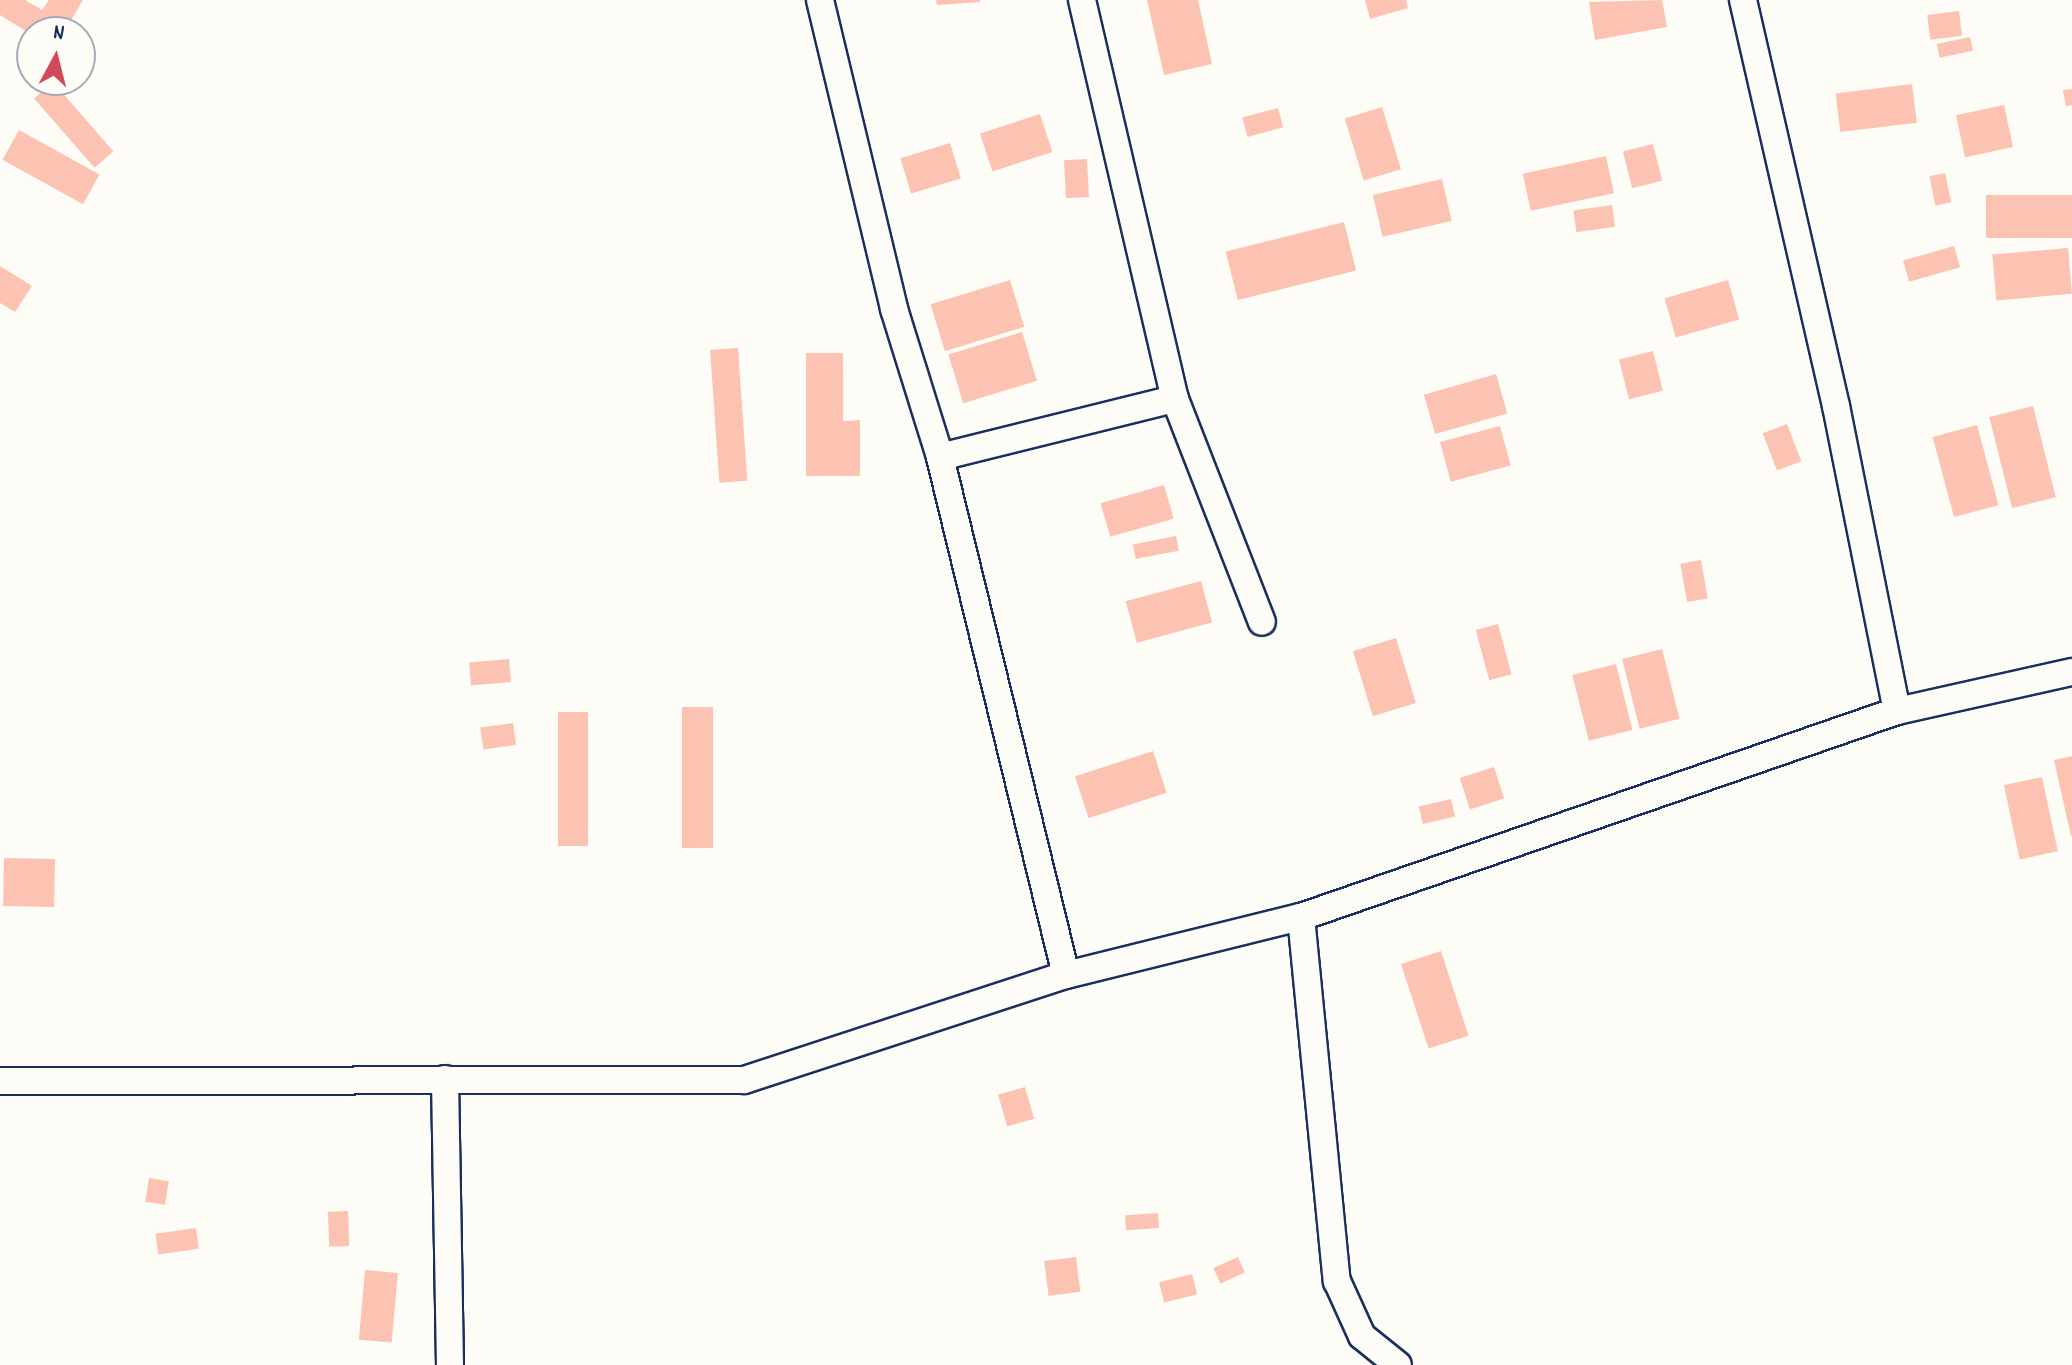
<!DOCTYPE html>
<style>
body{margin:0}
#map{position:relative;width:2072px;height:1365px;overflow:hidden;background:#fdfcf7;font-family:Dekko,sans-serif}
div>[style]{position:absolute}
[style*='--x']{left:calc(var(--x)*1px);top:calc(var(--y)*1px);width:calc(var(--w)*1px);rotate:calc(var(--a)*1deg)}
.building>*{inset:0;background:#fcc3b2;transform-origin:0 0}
.roads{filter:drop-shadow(2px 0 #1b2f5e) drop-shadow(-2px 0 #1b2f5e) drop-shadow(0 2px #1b2f5e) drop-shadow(0 -2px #1b2f5e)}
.street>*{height:26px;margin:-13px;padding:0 13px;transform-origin:13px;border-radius:13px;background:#fdfcf7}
span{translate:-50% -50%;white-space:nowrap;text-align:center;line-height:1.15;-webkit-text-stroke:8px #fdfcf7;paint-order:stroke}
.north{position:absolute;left:16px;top:16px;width:80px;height:80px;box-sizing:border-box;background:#fdfcf7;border:2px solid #a3aaba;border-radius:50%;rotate:7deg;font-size:22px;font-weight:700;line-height:32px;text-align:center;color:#1b2f5e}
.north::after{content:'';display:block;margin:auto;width:28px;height:36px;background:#d1495b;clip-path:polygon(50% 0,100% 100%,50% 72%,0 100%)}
</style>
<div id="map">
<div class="building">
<i style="clip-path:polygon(0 0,25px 0,42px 10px,49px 0,83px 0,64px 32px,32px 35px,0 15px)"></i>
<i style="clip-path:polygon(936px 0,980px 0,980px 2px,937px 5px)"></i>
<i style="clip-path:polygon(1147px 0,1198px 0,1212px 64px,1164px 75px)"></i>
<i style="clip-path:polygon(1365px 0,1406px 0,1408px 8px,1370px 19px)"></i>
<i style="clip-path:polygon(1662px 0,1667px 27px,1595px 40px,1589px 2px)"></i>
<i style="left:1959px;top:11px;width:25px;height:32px;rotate:83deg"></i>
<i style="left:1970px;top:37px;width:14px;height:34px;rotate:78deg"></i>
<i style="left:53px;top:82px;width:92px;height:25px;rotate:49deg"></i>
<i style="left:1912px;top:84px;width:39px;height:77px;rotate:83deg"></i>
<i style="clip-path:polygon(2072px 89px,2072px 105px,2066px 106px,2063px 90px)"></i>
<i style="left:2004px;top:105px;width:43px;height:49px;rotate:78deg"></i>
<i style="left:1382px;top:107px;width:65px;height:39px;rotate:73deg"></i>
<i style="left:1278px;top:108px;width:20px;height:37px;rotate:75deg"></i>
<i style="left:1040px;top:114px;width:40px;height:63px;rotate:72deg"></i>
<i style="left:19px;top:130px;width:92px;height:34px;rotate:29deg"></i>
<i style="left:950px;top:143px;width:37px;height:52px;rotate:73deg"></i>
<i style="left:1653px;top:144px;width:38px;height:31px;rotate:76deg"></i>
<i style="left:1606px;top:156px;width:38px;height:85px;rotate:78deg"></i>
<i style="left:1087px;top:159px;width:38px;height:23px;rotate:87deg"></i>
<i style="left:1945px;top:173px;width:30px;height:16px;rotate:78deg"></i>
<i style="left:1442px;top:179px;width:43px;height:71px;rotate:77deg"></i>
<i style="left:2072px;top:195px;width:43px;height:86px;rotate:90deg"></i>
<i style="left:1612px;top:205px;width:22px;height:39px;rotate:82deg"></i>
<i style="left:1344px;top:222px;width:50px;height:122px;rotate:76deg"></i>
<i style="left:1954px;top:246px;width:22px;height:53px;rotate:74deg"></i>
<i style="left:2068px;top:248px;width:46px;height:76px;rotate:85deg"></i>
<i style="clip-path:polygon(0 266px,32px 286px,15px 312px,0 303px)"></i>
<i style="left:1010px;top:280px;width:49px;height:83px;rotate:73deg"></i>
<i style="left:1728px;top:280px;width:41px;height:66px;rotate:74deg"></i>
<i style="left:1022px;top:332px;width:51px;height:77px;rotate:73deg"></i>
<i style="left:738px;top:348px;width:133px;height:28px;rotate:86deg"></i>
<i style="left:1653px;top:351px;width:41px;height:35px;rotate:76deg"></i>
<i style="clip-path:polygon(806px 353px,843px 353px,843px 421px,860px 420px,860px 476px,806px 476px)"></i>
<i style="left:1496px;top:374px;width:41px;height:75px;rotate:74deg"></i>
<i style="left:2033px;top:406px;width:94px;height:45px;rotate:76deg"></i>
<i style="left:1787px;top:424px;width:40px;height:26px;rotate:69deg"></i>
<i style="left:1977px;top:425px;width:83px;height:46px;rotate:75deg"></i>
<i style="left:1500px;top:426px;width:41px;height:62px;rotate:75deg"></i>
<i style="left:1164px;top:485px;width:35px;height:66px;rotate:74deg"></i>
<i style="left:1176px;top:536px;width:15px;height:44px;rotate:79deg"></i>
<i style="left:1701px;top:560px;width:39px;height:21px;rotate:80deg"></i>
<i style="left:1201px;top:581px;width:43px;height:78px;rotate:75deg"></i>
<i style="left:1498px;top:624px;width:52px;height:23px;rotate:75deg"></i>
<i style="left:1396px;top:638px;width:68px;height:45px;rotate:73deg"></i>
<i style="left:1662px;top:649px;width:72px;height:41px;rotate:76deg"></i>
<i style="left:509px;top:659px;width:23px;height:40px;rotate:85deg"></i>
<i style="left:1616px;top:664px;width:68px;height:45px;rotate:76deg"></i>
<i style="left:682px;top:707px;width:31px;height:141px"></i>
<i style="left:558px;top:712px;width:30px;height:134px"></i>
<i style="left:513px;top:723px;width:22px;height:33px;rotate:82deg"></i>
<i style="left:1153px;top:751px;width:44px;height:82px;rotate:72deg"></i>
<i style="clip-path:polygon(2072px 756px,2072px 836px,2071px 836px,2054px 760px)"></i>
<i style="left:1494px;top:767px;width:33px;height:36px;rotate:72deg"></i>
<i style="left:2042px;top:777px;width:76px;height:39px;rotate:78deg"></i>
<i style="left:1451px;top:799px;width:18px;height:33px;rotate:77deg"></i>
<i style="left:4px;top:858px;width:51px;height:48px;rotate:1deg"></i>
<i style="left:1441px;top:951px;width:89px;height:42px;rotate:72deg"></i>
<i style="left:1025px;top:1087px;width:33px;height:28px;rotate:74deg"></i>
<i style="left:149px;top:1178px;width:20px;height:24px;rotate:9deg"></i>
<i style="left:348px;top:1211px;width:35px;height:20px;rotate:88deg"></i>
<i style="left:1158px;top:1213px;width:15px;height:33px;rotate:86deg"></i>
<i style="left:196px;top:1228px;width:21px;height:41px;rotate:82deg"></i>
<i style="left:1076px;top:1257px;width:35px;height:32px;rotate:83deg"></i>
<i style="left:1238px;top:1257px;width:17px;height:27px;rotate:66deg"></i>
<i style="left:365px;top:1270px;width:33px;height:70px;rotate:5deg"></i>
<i style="left:1192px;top:1274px;width:21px;height:34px;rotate:76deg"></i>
</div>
<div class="roads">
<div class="street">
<i style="--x:820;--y:0;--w:318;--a:76.5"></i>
<i style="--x:894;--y:309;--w:155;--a:72.7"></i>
<i style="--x:940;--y:457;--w:533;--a:76.33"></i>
<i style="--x:1082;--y:0;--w:410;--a:76.9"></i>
<i style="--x:1175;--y:399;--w:239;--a:68.7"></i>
<i style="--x:1743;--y:0;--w:417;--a:77.1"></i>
<i style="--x:1836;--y:406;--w:311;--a:78.7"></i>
<i style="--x:940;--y:457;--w:242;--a:-13.9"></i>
<i style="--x:1301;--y:917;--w:366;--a:84.4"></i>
<i style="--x:1337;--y:1281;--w:60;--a:65.6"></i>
<i style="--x:1362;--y:1336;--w:46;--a:38.9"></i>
<i style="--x:445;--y:1079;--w:286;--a:89"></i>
<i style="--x:0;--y:1081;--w:744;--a:-0.08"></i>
<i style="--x:744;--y:1080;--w:339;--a:-18.1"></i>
<i style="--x:1066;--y:975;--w:242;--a:-13.9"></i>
<i style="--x:1301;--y:917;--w:631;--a:-19.07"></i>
<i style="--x:1897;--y:711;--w:179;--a:-12.6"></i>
</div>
</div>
<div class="north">N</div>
</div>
